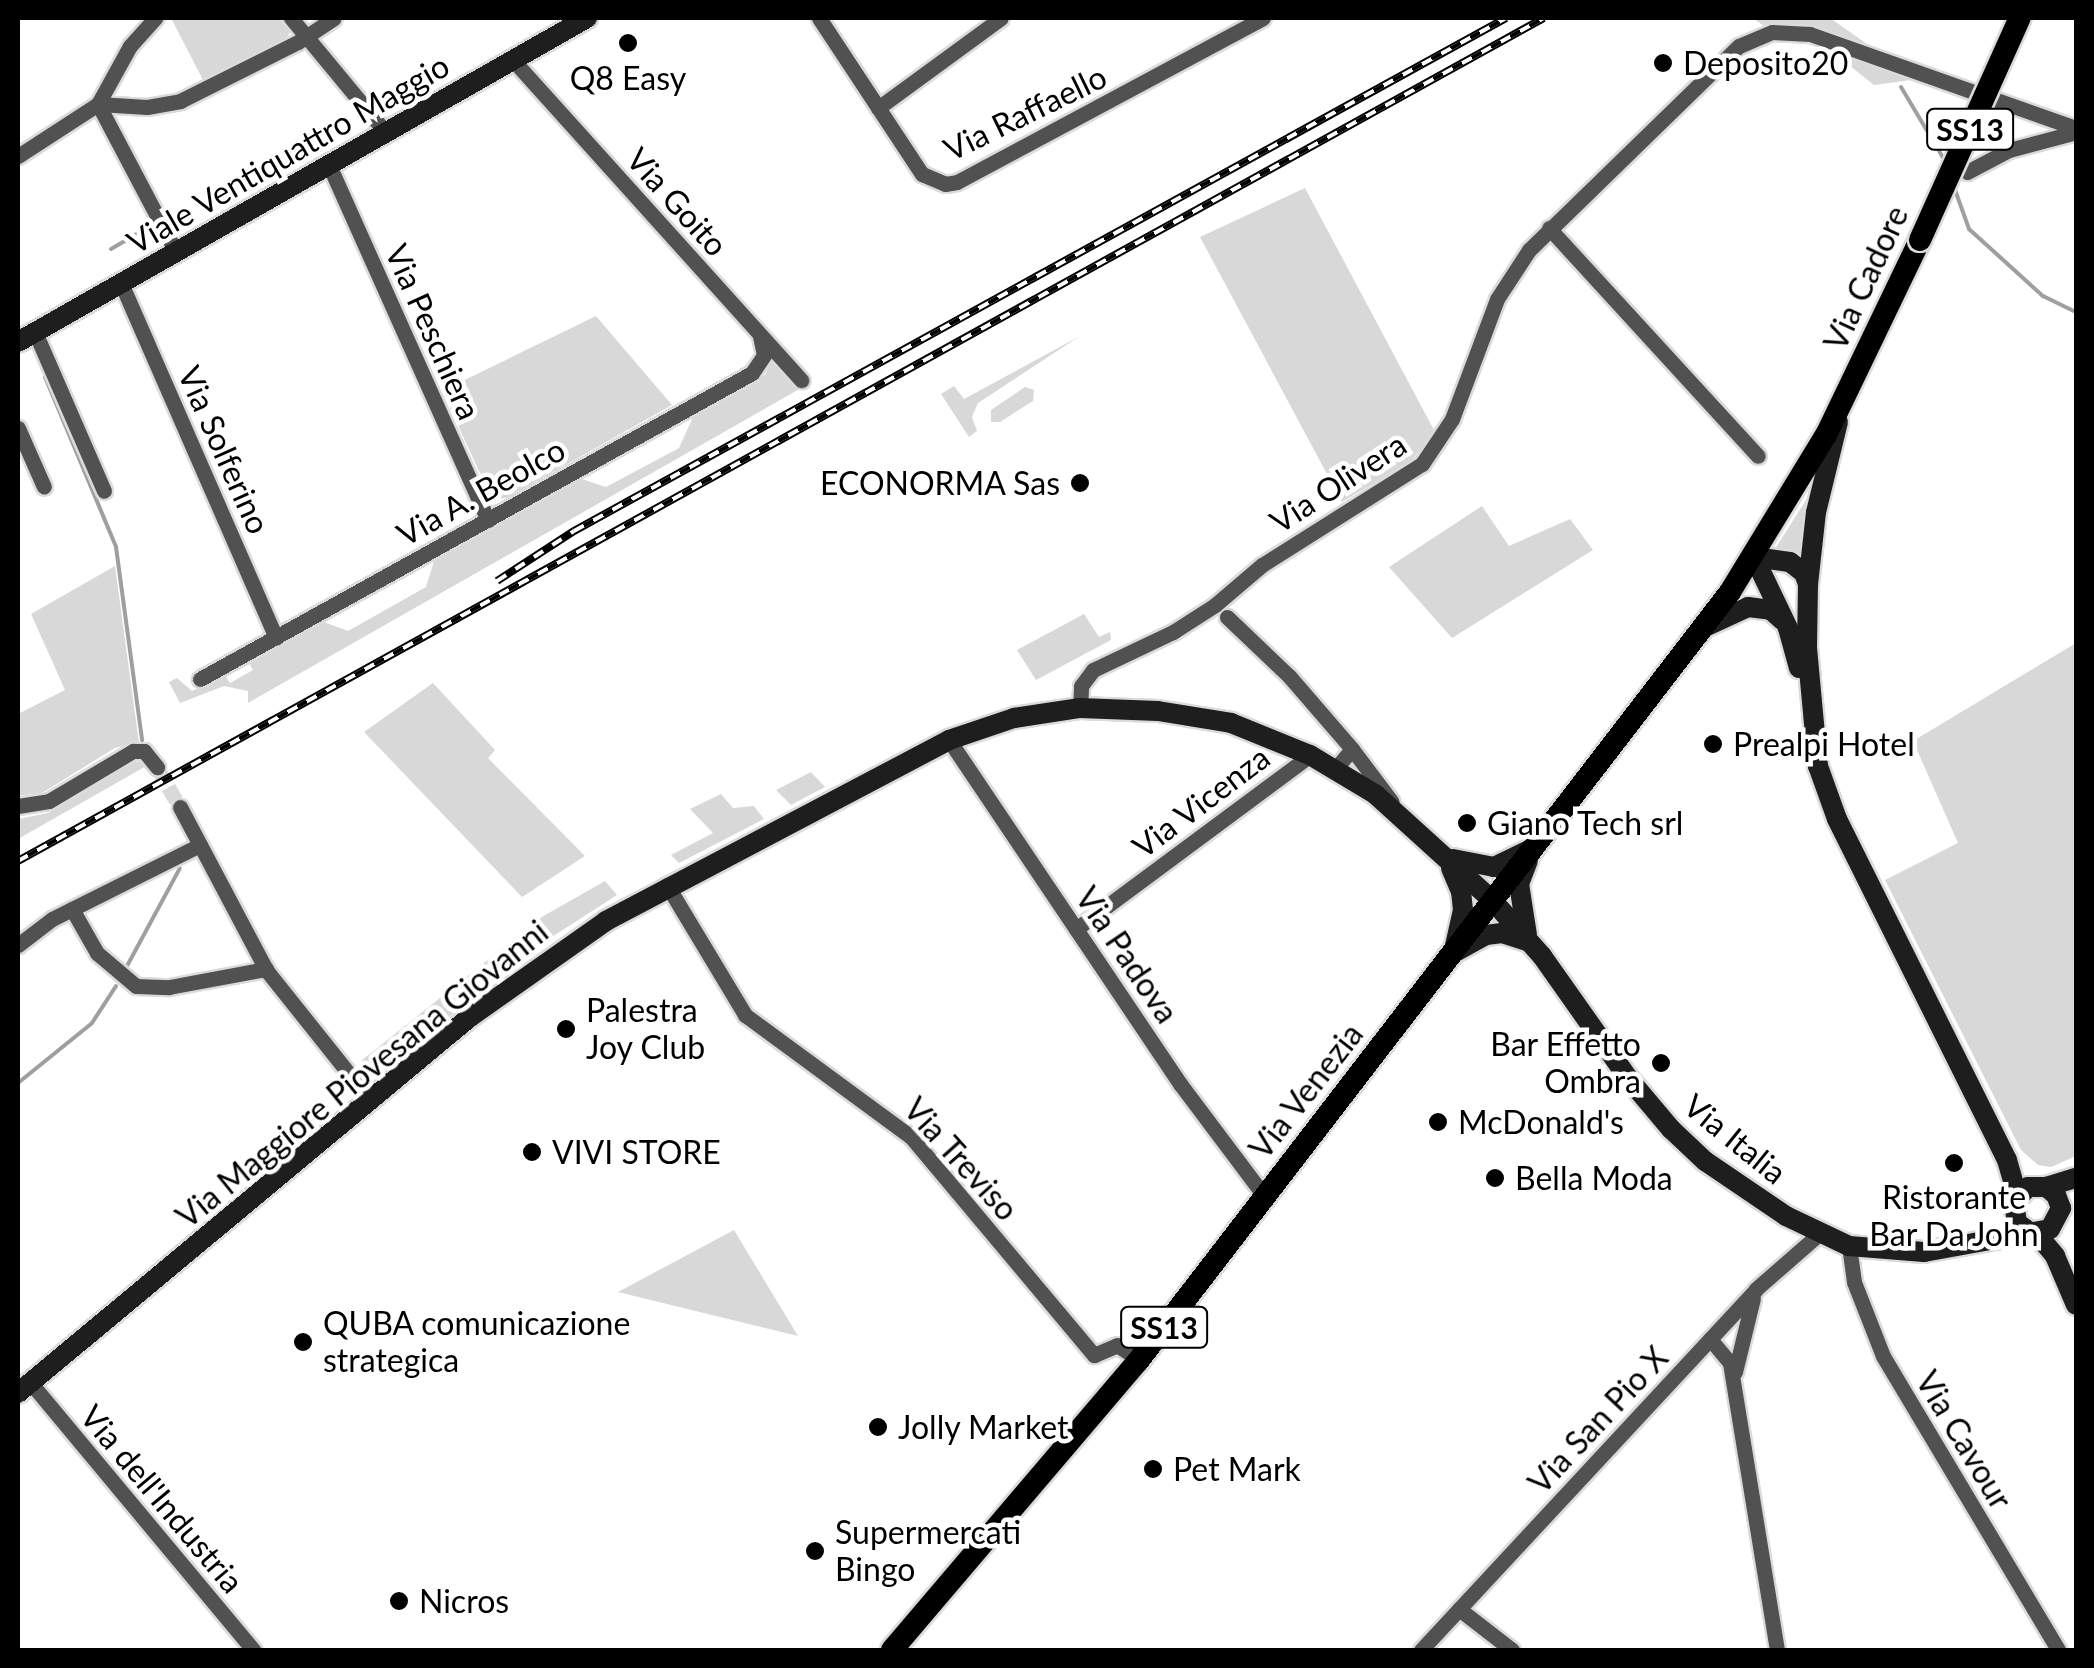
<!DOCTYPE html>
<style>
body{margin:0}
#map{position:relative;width:2094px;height:1668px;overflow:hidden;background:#fff;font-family:Lato,sans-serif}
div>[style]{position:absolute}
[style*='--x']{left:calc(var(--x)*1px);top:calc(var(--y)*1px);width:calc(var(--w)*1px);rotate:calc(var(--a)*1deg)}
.green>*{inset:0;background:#d8d8d8}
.stream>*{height:4px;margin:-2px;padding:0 2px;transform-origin:2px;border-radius:2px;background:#9f9f9f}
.street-tunnel>*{height:15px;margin-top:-7.5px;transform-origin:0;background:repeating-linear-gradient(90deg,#d9d9d9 0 15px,transparent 0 23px)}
.roads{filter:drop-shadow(2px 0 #dbdbdb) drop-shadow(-2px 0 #dbdbdb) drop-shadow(0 2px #dbdbdb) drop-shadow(0 -2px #dbdbdb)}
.street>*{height:15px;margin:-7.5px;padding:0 7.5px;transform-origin:7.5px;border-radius:7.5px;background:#515151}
.secondary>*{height:20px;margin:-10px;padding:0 10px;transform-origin:10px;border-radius:10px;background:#1e1e1e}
.primary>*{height:22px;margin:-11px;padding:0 11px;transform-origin:11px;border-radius:11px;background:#000}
.rail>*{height:8px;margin-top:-4px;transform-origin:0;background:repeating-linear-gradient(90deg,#fff 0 11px,#000 0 22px);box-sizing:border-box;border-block:2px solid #000}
.bridges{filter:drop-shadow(2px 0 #dbdbdb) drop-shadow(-2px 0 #dbdbdb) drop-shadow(0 2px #dbdbdb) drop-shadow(0 -2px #dbdbdb)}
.primary-bridge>*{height:22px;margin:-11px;padding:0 11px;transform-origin:11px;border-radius:11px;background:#000}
.dots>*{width:28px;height:28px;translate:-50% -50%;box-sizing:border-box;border:5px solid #fff;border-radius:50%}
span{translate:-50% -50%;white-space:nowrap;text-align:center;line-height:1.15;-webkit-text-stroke:9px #fff;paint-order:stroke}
.shield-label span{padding:2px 8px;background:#fff;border:2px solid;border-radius:8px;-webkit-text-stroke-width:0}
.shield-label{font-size:30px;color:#000;font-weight:700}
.poi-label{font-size:32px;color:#000}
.left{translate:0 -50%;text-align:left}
.right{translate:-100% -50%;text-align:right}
.street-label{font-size:32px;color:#000}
.frame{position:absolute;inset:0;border:20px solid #000;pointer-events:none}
</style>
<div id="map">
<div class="green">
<i style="clip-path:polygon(171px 18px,279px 18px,290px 32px,286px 40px,204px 82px)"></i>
<i style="clip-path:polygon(1753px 18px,1830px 18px,1897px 65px,1934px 77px,1874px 85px,1810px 34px,1772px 32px)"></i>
<i style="clip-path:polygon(1305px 188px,1435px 432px,1411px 461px,1342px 502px,1200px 237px)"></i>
<i style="clip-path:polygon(596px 316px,672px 405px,507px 498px,492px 499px,442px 391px)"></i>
<i style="clip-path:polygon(1080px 336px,978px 403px,972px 417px,977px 431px,969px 437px,941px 394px,954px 386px,964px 399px)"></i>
<i style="clip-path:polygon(773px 358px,803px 387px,248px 703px,248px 691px,224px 686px,180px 703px,169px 682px,177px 678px,192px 691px,225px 676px,230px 683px,253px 670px,248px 661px,321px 621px,348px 631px,426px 587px,435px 558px,579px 478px,606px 487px,679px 448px,693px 417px,765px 375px)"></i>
<i style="clip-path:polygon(1025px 387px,1034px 390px,1033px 401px,1000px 422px,991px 422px,991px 410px)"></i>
<i style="clip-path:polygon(1811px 492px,1802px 561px,1775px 549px)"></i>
<i style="clip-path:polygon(1482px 506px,1509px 546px,1570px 519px,1593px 550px,1452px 638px,1389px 567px)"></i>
<i style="clip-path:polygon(115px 566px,139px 743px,115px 748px,42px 793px,18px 796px,18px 714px,65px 690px,31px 614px)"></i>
<i style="clip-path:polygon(1084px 614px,1099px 637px,1110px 632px,1111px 640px,1036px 680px,1017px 650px)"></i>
<i style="clip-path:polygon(2076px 643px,2076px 1156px,2051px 1167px,2038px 1165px,2021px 1150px,1885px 880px,1958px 843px,1913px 741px)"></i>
<i style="clip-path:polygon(433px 683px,495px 750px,488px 758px,585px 856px,522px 897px,364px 732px)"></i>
<i style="clip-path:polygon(143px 761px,148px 765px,18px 839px,18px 819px,48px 813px,133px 762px)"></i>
<i style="clip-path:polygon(811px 772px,825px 787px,791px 805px,776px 790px)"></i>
<i style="clip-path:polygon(721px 794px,733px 808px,754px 806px,764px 819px,679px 863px,671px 855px,713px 833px,690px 809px)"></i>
<i style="clip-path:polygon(605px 881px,617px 895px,530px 951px,378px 1075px,361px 1061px,540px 918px)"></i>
<i style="clip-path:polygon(734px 1230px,798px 1336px,618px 1292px)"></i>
</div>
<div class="stream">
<i style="--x:1901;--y:87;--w:84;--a:59.2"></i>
<i style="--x:1954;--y:187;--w:45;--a:70.3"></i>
<i style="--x:1969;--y:229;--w:100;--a:42.2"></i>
<i style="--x:2043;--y:296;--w:37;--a:26"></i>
<i style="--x:111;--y:249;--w:50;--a:-30.2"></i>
<i style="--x:45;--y:377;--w:184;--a:67.3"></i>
<i style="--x:116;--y:547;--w:195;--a:82.3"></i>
<i style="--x:127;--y:966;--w:111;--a:-61.6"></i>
<i style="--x:18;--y:1083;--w:95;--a:-39"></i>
<i style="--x:92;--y:1023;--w:44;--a:-57"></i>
</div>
<div class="street-tunnel">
<i style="--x:157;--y:767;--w:46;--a:60.1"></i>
</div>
<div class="roads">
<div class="street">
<i style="--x:291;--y:18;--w:149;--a:50.4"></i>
<i style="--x:819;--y:18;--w:187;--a:56.6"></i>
<i style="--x:922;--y:174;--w:25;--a:23"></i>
<i style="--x:945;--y:184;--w:12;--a:-9"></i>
<i style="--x:957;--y:182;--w:347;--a:-28.2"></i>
<i style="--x:513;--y:60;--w:431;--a:48"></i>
<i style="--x:98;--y:104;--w:49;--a:3.5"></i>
<i style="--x:147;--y:107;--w:34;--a:-10"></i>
<i style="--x:180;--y:101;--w:132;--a:-26.6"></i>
<i style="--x:298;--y:42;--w:43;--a:-33.7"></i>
<i style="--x:98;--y:104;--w:167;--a:62.2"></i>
<i style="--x:878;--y:108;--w:152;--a:-36.2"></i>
<i style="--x:18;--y:156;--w:95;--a:-33"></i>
<i style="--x:98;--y:104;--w:66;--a:-61.1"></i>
<i style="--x:130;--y:46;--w:38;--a:-48"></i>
<i style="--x:329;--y:165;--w:389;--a:65.9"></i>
<i style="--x:1967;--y:172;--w:47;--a:-27.6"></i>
<i style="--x:2009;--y:150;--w:69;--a:-15"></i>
<i style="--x:1549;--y:228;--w:309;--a:47.5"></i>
<i style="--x:121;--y:283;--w:387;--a:66.4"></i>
<i style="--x:35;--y:332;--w:173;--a:66.5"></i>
<i style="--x:18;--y:428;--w:64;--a:66.2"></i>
<i style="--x:1227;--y:617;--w:86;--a:43.6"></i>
<i style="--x:1289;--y:676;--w:96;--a:49.2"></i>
<i style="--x:1352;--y:749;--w:25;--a:130"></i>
<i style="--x:200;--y:679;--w:631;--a:-29"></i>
<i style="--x:752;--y:373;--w:22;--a:-56"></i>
<i style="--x:764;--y:355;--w:19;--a:-102"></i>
<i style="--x:1080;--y:708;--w:22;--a:-87"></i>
<i style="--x:1081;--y:686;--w:20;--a:-53"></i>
<i style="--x:1093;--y:670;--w:89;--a:-25.4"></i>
<i style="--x:1173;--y:632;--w:50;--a:-32.7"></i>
<i style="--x:1215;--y:605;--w:62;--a:-40.4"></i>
<i style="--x:1262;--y:565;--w:189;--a:-32.3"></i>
<i style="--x:1422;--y:464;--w:54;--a:-56.3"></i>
<i style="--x:1452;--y:419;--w:128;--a:-69.4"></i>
<i style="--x:1497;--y:299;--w:59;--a:-56.9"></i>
<i style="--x:1529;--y:250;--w:293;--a:-44.2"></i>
<i style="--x:1739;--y:46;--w:36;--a:-23"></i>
<i style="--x:1772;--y:32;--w:38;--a:3"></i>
<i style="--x:1810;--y:34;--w:282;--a:19.5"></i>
<i style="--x:949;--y:740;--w:416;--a:56.1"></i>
<i style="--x:1181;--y:1085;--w:140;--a:53.1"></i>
<i style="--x:1352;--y:749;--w:66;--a:53"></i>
<i style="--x:18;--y:806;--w:31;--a:-9"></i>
<i style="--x:49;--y:801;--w:98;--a:-30.8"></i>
<i style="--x:133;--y:751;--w:11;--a:0"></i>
<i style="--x:144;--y:751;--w:21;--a:51"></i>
<i style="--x:180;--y:807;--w:186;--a:62.1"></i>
<i style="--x:267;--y:971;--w:165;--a:51.4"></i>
<i style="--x:667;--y:885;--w:152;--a:59"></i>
<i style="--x:745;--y:1015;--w:206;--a:36.3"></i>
<i style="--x:911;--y:1137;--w:285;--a:50"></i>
<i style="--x:1094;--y:1355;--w:25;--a:-23"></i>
<i style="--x:1117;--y:1345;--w:27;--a:34"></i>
<i style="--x:72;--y:909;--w:51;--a:60.4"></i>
<i style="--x:97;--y:953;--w:51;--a:40.2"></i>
<i style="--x:136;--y:986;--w:33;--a:2"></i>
<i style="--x:169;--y:987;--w:99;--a:-10.5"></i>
<i style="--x:1076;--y:929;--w:292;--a:-36.6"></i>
<i style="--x:18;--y:945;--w:43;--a:-37.4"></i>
<i style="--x:52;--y:919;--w:165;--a:-26.6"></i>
<i style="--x:1849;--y:1246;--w:36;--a:82"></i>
<i style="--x:1854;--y:1282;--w:79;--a:68.6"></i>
<i style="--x:1883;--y:1356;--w:342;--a:59.2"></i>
<i style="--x:1710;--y:1339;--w:31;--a:50"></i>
<i style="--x:1730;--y:1363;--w:291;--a:80.7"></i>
<i style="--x:1735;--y:1372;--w:76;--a:-76.3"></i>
<i style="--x:30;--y:1382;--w:349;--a:50.2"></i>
<i style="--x:1459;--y:1609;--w:67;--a:37.7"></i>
<i style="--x:1421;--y:1650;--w:492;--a:-47.1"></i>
<i style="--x:1756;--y:1289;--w:85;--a:-41.2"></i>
</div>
<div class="secondary">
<i style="--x:18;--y:342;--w:655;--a:-29.66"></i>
<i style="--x:1838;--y:422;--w:93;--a:103.7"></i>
<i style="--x:1816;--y:512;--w:72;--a:96.3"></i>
<i style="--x:1808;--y:584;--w:64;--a:90.9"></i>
<i style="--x:1807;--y:648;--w:119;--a:84.7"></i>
<i style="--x:1818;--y:766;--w:56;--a:70.3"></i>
<i style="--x:1837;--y:819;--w:381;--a:63.5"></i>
<i style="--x:2007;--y:1160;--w:37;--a:74"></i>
<i style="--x:1705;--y:627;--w:47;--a:-24.9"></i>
<i style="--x:1748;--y:607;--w:23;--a:7"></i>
<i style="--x:1771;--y:610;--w:15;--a:42"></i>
<i style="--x:1799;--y:668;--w:41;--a:-105.4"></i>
<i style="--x:1788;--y:628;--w:79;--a:-115.6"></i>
<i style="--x:1754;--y:557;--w:36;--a:8"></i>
<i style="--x:1790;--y:562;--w:18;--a:38"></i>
<i style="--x:1804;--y:573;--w:12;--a:70"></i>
<i style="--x:1453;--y:859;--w:42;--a:11"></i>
<i style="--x:1494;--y:867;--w:39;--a:-26"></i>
<i style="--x:1451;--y:868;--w:25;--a:67"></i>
<i style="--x:1461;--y:891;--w:19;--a:84"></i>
<i style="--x:1463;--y:910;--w:41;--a:102.7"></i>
<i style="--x:1527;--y:935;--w:52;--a:-98.9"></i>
<i style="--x:1519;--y:884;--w:25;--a:-69"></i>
<i style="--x:1457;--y:951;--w:33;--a:-29"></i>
<i style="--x:1486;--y:935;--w:16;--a:-7"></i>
<i style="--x:1502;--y:933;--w:26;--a:18"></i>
<i style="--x:2046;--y:1187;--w:31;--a:-17"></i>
<i style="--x:2036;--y:1233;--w:30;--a:50"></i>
<i style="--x:2055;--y:1256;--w:53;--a:66.8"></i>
<i style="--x:18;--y:1393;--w:588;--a:-39.76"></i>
<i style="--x:470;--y:1017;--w:166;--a:-35.2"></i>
<i style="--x:606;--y:921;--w:388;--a:-27.8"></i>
<i style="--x:949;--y:740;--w:69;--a:-18.7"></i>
<i style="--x:1014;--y:718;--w:67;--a:-8.6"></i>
<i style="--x:1080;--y:708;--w:78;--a:2.2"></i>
<i style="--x:1158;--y:711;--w:74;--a:9.3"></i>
<i style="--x:1231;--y:723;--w:85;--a:22.1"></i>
<i style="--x:1310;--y:755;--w:76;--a:31"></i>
<i style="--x:1375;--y:794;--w:159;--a:42.2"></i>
<i style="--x:1493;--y:901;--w:74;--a:48.3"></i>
<i style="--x:1542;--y:956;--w:149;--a:54.8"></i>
<i style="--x:1628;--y:1078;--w:67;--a:49.9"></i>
<i style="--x:1671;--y:1129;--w:47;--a:43.3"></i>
<i style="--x:1705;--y:1161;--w:98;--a:34.2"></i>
<i style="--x:1786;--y:1216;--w:70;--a:25.5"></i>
<i style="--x:1849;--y:1246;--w:75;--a:4.6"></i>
<i style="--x:1924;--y:1252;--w:128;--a:-10.3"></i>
<i style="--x:2050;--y:1229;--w:24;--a:-62"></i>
<i style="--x:2061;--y:1208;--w:14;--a:-111"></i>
<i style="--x:2056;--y:1195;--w:13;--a:-141"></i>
<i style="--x:2046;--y:1187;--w:18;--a:180"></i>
<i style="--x:2028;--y:1187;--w:21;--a:133"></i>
<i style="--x:2014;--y:1202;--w:21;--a:82"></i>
<i style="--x:2017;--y:1223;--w:16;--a:35"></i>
</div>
<div class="primary">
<i style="--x:892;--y:1650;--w:381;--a:-49.6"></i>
<i style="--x:1139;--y:1360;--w:969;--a:-52.42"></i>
<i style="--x:1730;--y:592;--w:184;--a:-58.6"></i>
<i style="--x:1826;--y:435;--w:216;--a:-64.3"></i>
</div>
</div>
<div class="rail">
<i style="--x:497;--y:581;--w:92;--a:-33"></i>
<i style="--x:574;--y:531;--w:1064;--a:-28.83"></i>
<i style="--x:18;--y:861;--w:1743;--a:-28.92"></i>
</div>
<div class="bridges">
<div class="primary-bridge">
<i style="--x:1920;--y:240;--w:243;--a:-65.8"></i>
</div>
</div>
<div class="dots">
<i style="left:628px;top:43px;background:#000"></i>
<i style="left:1663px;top:63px;background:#000"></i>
<i style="left:1080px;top:483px;background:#000"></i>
<i style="left:1713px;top:744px;background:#000"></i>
<i style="left:1467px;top:823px;background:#000"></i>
<i style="left:566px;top:1029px;background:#000"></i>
<i style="left:1661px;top:1063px;background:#000"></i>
<i style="left:1438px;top:1122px;background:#000"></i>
<i style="left:532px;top:1152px;background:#000"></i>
<i style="left:1954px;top:1163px;background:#000"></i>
<i style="left:1495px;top:1178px;background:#000"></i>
<i style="left:303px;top:1342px;background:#000"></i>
<i style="left:878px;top:1427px;background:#000"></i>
<i style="left:1153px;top:1469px;background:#000"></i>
<i style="left:815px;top:1551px;background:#000"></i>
<i style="left:399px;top:1601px;background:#000"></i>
</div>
<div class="shield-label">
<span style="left:1970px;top:129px">SS13</span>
<span style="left:1164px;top:1327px">SS13</span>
</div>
<div class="poi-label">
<span class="left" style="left:1683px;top:63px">Deposito20</span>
<span style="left:628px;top:78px">Q8 Easy</span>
<span class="right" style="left:1060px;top:483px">ECONORMA Sas</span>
<span class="left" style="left:1733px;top:744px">Prealpi Hotel</span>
<span class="left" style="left:1487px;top:823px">Giano Tech srl</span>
<span class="left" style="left:586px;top:1029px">Palestra<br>Joy Club</span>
<span class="right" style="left:1641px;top:1063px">Bar Effetto<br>Ombra</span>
<span class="left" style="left:1458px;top:1122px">McDonald's</span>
<span class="left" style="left:552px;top:1152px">VIVI STORE</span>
<span class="left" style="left:1515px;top:1178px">Bella Moda</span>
<span style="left:1954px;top:1216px">Ristorante<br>Bar Da John</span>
<span class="left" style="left:323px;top:1342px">QUBA comunicazione<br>strategica</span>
<span class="left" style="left:898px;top:1427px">Jolly Market</span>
<span class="left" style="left:1173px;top:1469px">Pet Mark</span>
<span class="left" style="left:835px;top:1551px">Supermercati<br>Bingo</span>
<span class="left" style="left:419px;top:1601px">Nicros</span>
</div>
<div class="street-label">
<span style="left:1025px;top:113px;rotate:-26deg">Via Raffaello</span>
<span style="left:288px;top:154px;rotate:-30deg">Viale Ventiquattro Maggio</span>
<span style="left:677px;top:202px;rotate:48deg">Via Goito</span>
<span style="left:1866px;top:278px;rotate:-65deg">Via Cadore</span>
<span style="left:433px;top:332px;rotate:66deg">Via Peschiera</span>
<span style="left:224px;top:450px;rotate:66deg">Via Solferino</span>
<span style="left:1338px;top:483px;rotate:-33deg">Via Olivera</span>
<span style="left:481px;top:492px;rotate:-29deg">Via A. Beolco</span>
<span style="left:1201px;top:802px;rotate:-37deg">Via Vicenza</span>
<span style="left:1127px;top:955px;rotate:56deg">Via Padova</span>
<span style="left:362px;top:1074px;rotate:-39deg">Via Maggiore Piovesana Giovanni</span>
<span style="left:1306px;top:1091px;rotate:-52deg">Via Venezia</span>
<span style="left:1735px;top:1139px;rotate:39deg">Via Italia</span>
<span style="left:961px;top:1159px;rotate:48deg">Via Treviso</span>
<span style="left:1598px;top:1420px;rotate:-47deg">Via San Pio X</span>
<span style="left:1964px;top:1440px;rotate:59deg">Via Cavour</span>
<span style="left:162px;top:1499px;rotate:50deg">Via dell'Industria</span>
</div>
<div class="frame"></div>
</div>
